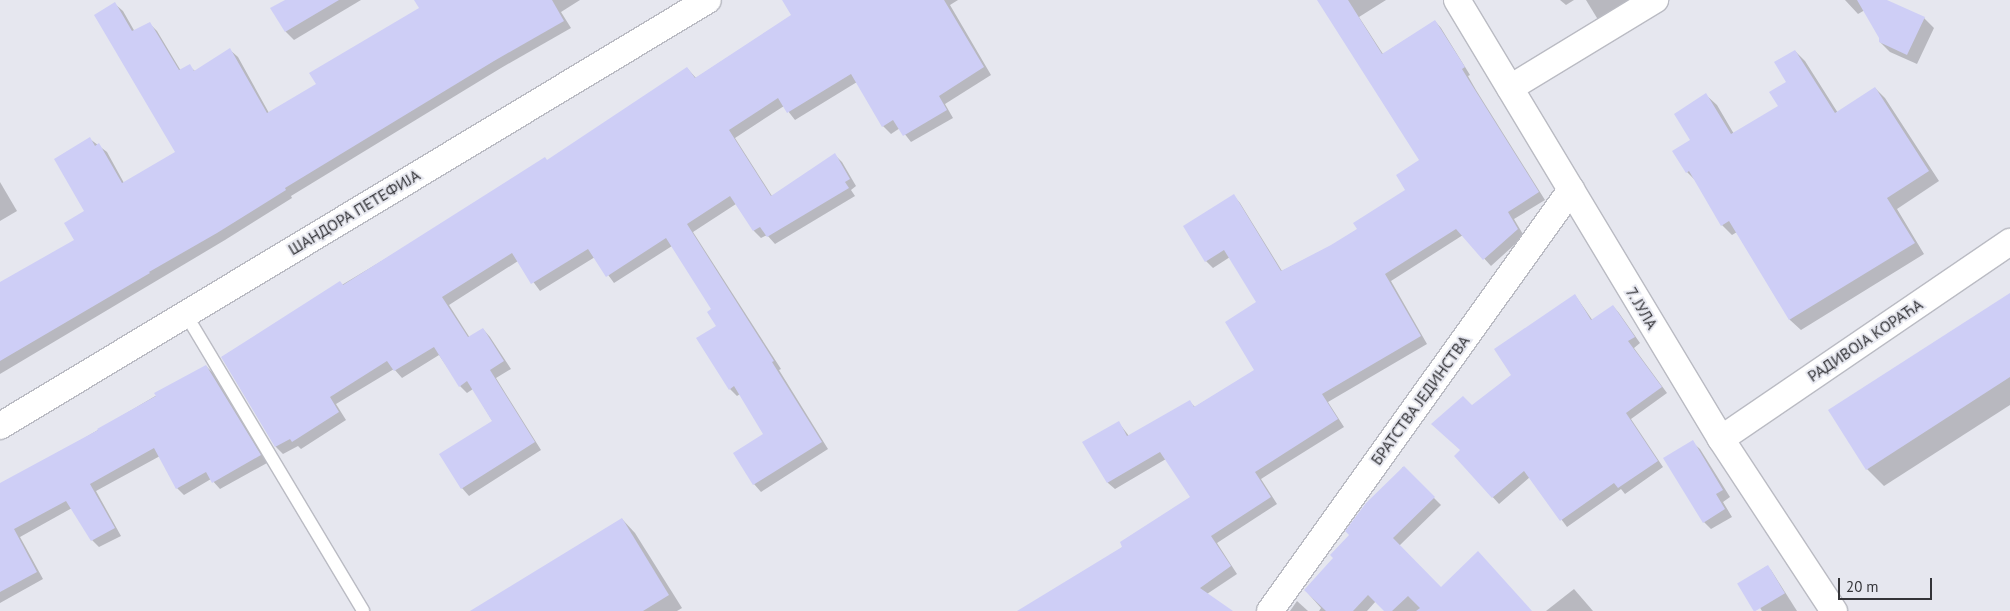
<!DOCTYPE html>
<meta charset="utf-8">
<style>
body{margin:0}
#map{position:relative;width:2010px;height:611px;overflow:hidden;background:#e6e7ef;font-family:"PT Sans",sans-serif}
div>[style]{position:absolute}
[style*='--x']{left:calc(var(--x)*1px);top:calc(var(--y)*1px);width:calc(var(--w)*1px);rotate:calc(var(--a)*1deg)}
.shadow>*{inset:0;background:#0003}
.building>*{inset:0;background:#cecef6;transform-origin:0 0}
.roads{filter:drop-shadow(1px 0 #babbc3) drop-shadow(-1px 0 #babbc3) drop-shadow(0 1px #babbc3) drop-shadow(0 -1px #babbc3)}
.lane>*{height:12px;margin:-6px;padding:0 6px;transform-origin:6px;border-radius:6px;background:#fff}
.street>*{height:26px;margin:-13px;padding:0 13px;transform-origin:13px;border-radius:13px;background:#fff}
span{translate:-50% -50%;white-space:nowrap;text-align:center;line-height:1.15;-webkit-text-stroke:4px #e6e7ef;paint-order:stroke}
.street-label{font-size:16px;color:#343438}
.scale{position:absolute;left:1838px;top:578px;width:94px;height:22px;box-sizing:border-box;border:2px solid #343438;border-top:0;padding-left:6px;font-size:15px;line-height:18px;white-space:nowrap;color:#343438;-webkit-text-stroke:4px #e6e7ef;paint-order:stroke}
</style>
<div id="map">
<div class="shadow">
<i style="clip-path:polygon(287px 0,361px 0,294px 40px,286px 32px,272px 9px)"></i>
<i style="clip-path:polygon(416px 0,580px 0,561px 12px,571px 28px,501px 68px,291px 196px,292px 198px,225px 240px,0 374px,0 284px,76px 240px,86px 212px,90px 139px,107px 152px,124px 183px,177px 152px,115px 4px,123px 11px,135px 32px,149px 23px,157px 31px,181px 71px,189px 66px,195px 71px,230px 50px,238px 57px,269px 113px,318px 85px,421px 9px)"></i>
<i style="clip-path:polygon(790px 0,958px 0,950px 5px,991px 75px,945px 104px,953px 118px,911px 142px,900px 128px,891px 134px,883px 126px,857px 82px,795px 120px,784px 106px,735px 138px,772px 196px,835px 155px,842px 162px,856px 186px,851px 190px,855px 196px,775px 244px,767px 235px,761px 238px,754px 231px,736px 204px,693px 232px,781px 369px,779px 370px,828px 449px,761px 492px,754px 484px,764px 434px,740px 394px,737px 396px,730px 389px,713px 309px,672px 246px,614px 283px,595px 257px,540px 291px,518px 261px,449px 305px,470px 338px,483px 329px,490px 337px,511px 369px,496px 378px,541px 450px,469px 496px,462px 488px,493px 422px,473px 389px,467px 393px,460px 386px,439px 355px,402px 378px,394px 369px,336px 404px,346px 420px,301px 449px,298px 446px,283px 454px,276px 447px,222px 357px,548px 161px,687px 68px,696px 78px,793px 15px)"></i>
<i style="clip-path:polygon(1318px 0,1386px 0,1359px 17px,1383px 54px,1435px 21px,1441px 28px,1470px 75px,1468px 76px,1476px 90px,1545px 200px,1514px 219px,1524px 236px,1491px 266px,1463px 235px,1391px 281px,1427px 344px,1328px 402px,1344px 427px,1261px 479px,1277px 504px,1217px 543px,1237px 574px,1207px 594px,1230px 611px,1035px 611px,1191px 497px,1166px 459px,1115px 489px,1108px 483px,1084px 442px,1119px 423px,1129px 436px,1190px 402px,1195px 407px,1256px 370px,1257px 302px,1230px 257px,1213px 268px,1206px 261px,1234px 196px,1240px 203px,1282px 271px,1331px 246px,1358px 229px,1407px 190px,1421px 161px)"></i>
<i style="clip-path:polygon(1560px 0,1574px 0,1566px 5px)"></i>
<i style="clip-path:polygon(1586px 0,1653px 0,1607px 28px,1597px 18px)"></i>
<i style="clip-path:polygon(1845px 0,1884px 0,1924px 18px,1934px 28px,1917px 64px,1890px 52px,1880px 42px,1880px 38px,1865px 10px,1858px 14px)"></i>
<i style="clip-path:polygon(1795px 51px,1805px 61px,1838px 113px,1875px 88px,1885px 98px,1939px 181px,1897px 209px,1924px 254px,1801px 330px,1790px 320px,1737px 232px,1732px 235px,1722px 225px,1696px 181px,1687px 172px,1692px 140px,1706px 95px,1717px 105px,1734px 134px,1780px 106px)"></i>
<i style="clip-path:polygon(0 182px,17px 211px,0 221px)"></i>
<i style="clip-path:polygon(1575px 295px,1593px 321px,1613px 306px,1619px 313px,1640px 343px,1634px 348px,1667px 393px,1631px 419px,1663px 467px,1625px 494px,1621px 489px,1567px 527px,1530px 477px,1499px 504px,1456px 456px,1462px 450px,1472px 406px,1513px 376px)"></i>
<i style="clip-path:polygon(2010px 295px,2010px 405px,1884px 486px,1867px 469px)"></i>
<i style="clip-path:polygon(206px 366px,213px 373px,267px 463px,220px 489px,211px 479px,184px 495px,177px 488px,160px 456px,96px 491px,121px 536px,99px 547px,92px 540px,72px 508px,20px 537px,43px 579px,0 603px,0 488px)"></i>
<i style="clip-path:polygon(1692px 442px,1700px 449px,1730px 497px,1723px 502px,1732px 517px,1711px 529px,1704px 522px)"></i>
<i style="clip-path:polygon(1403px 467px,1441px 505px,1399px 546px,1441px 589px,1497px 611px,1385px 611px,1376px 601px,1367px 611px,1319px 611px,1321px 608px,1305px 590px,1334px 558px)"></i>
<i style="clip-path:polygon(622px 519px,635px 533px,682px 608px,677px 611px,472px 611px)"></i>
<i style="clip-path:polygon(1767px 566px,1771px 570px,1797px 611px,1762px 611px,1744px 581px)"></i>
<i style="clip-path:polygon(1574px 589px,1593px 611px,1546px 611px)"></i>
<i style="clip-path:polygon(1297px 601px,1308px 611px,1290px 611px)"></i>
</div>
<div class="building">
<i style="clip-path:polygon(285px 0,339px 0,285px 32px,270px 8px)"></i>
<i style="clip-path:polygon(414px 0,552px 0,564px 21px,494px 61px,285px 188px,286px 190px,217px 233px,149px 272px,150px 273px,0 361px,0 282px,74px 240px,64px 223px,84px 211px,54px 159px,90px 137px,95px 146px,99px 143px,122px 183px,175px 152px,94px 15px,115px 2px,132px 31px,150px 22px,179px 70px,190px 64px,194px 71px,230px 48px,267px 113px,316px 84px,309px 73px,419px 8px)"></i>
<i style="clip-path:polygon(782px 0,944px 0,984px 67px,939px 96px,947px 110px,903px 136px,893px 120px,882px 127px,851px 74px,787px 113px,778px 98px,729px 130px,771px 196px,835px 153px,850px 179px,845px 182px,849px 188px,767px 237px,760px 227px,753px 231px,730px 196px,687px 224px,774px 361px,772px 362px,822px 442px,753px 485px,733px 453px,763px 434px,734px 386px,729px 390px,696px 338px,716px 326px,707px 312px,711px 309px,666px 238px,606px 277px,588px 249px,531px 284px,512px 253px,442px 297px,468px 337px,483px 328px,504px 361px,490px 370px,535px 442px,461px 489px,439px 454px,492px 421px,467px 381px,459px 387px,434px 347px,394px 371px,387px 361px,330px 397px,339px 412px,292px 442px,290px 439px,275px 447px,221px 357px,340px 281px,343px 285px,545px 157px,547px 160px,687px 67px,695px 78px,791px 15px)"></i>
<i style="clip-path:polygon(1317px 0,1348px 0,1382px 54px,1435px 20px,1465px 67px,1462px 69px,1470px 82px,1539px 192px,1508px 212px,1518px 229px,1483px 260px,1456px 229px,1385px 274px,1421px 336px,1322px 394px,1338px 419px,1255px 472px,1271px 497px,1211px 536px,1231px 566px,1200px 588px,1233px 611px,1017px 611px,1122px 547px,1120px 542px,1190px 497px,1160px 452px,1107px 483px,1082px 442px,1119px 421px,1127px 436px,1190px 400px,1194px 407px,1254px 370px,1225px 322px,1256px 302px,1224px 250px,1205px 262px,1183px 226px,1234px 194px,1281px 271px,1331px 245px,1357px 229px,1353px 223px,1405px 190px,1396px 175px,1419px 160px)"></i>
<i style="clip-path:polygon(1857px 0,1887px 0,1925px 17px,1907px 55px,1879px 42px,1879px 38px)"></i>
<i style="clip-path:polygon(1795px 50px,1835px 113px,1875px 87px,1929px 171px,1887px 198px,1915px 243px,1789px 320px,1729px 221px,1721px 226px,1689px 171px,1686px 173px,1672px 151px,1690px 140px,1674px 114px,1706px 93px,1731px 134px,1778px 106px,1769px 92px,1786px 82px,1774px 62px)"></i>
<i style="clip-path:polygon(2010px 293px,2010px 377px,1866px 470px,1828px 410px)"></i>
<i style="clip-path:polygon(1575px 294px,1591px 320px,1613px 305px,1635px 337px,1628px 341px,1662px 387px,1626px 413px,1658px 461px,1618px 488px,1614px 483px,1560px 521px,1524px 471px,1492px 498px,1454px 456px,1460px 450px,1431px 424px,1463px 396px,1472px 405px,1511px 375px,1494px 349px)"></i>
<i style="clip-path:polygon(206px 365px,261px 455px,212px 483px,206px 472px,176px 489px,154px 448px,90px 484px,115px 528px,91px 541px,66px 501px,14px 529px,37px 572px,0 592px,0 483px,98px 430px,97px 429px,156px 396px,154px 393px)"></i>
<i style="clip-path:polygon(1693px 440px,1723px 490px,1716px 494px,1725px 509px,1703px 523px,1663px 458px)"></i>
<i style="clip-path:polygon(1404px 466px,1435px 497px,1393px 538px,1441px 587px,1478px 551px,1532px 611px,1416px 611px,1420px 608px,1408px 596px,1392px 611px,1384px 611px,1368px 595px,1353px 611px,1326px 611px,1304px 590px,1333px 558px,1330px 555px,1349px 535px,1345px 531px,1366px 503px)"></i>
<i style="clip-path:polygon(622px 518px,669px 595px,643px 611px,470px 611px)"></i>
<i style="left:1768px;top:565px;width:33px;height:36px;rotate:59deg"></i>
</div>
<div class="roads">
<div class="lane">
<i style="--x:185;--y:313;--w:347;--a:59.1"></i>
</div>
<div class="street">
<i style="--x:1457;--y:0;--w:512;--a:58.98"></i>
<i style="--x:1721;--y:439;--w:206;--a:56.7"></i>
<i style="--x:1510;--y:88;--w:170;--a:-31.3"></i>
<i style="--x:0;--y:426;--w:826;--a:-31.04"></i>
<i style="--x:1721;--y:439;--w:350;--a:-34.3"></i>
<i style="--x:1270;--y:611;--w:518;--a:-54.44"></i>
</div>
</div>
<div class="street-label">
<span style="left:354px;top:212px;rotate:-31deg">ШАНДОРА ПЕТЕФИЈА</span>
<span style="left:1642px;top:308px;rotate:59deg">7. ЈУЛА</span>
<span style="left:1865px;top:340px;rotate:-34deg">РАДИВОЈА КОРАЋА</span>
<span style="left:1420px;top:400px;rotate:-54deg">БРАТСТВА ЈЕДИНСТВА</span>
</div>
<div class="scale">20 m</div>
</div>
